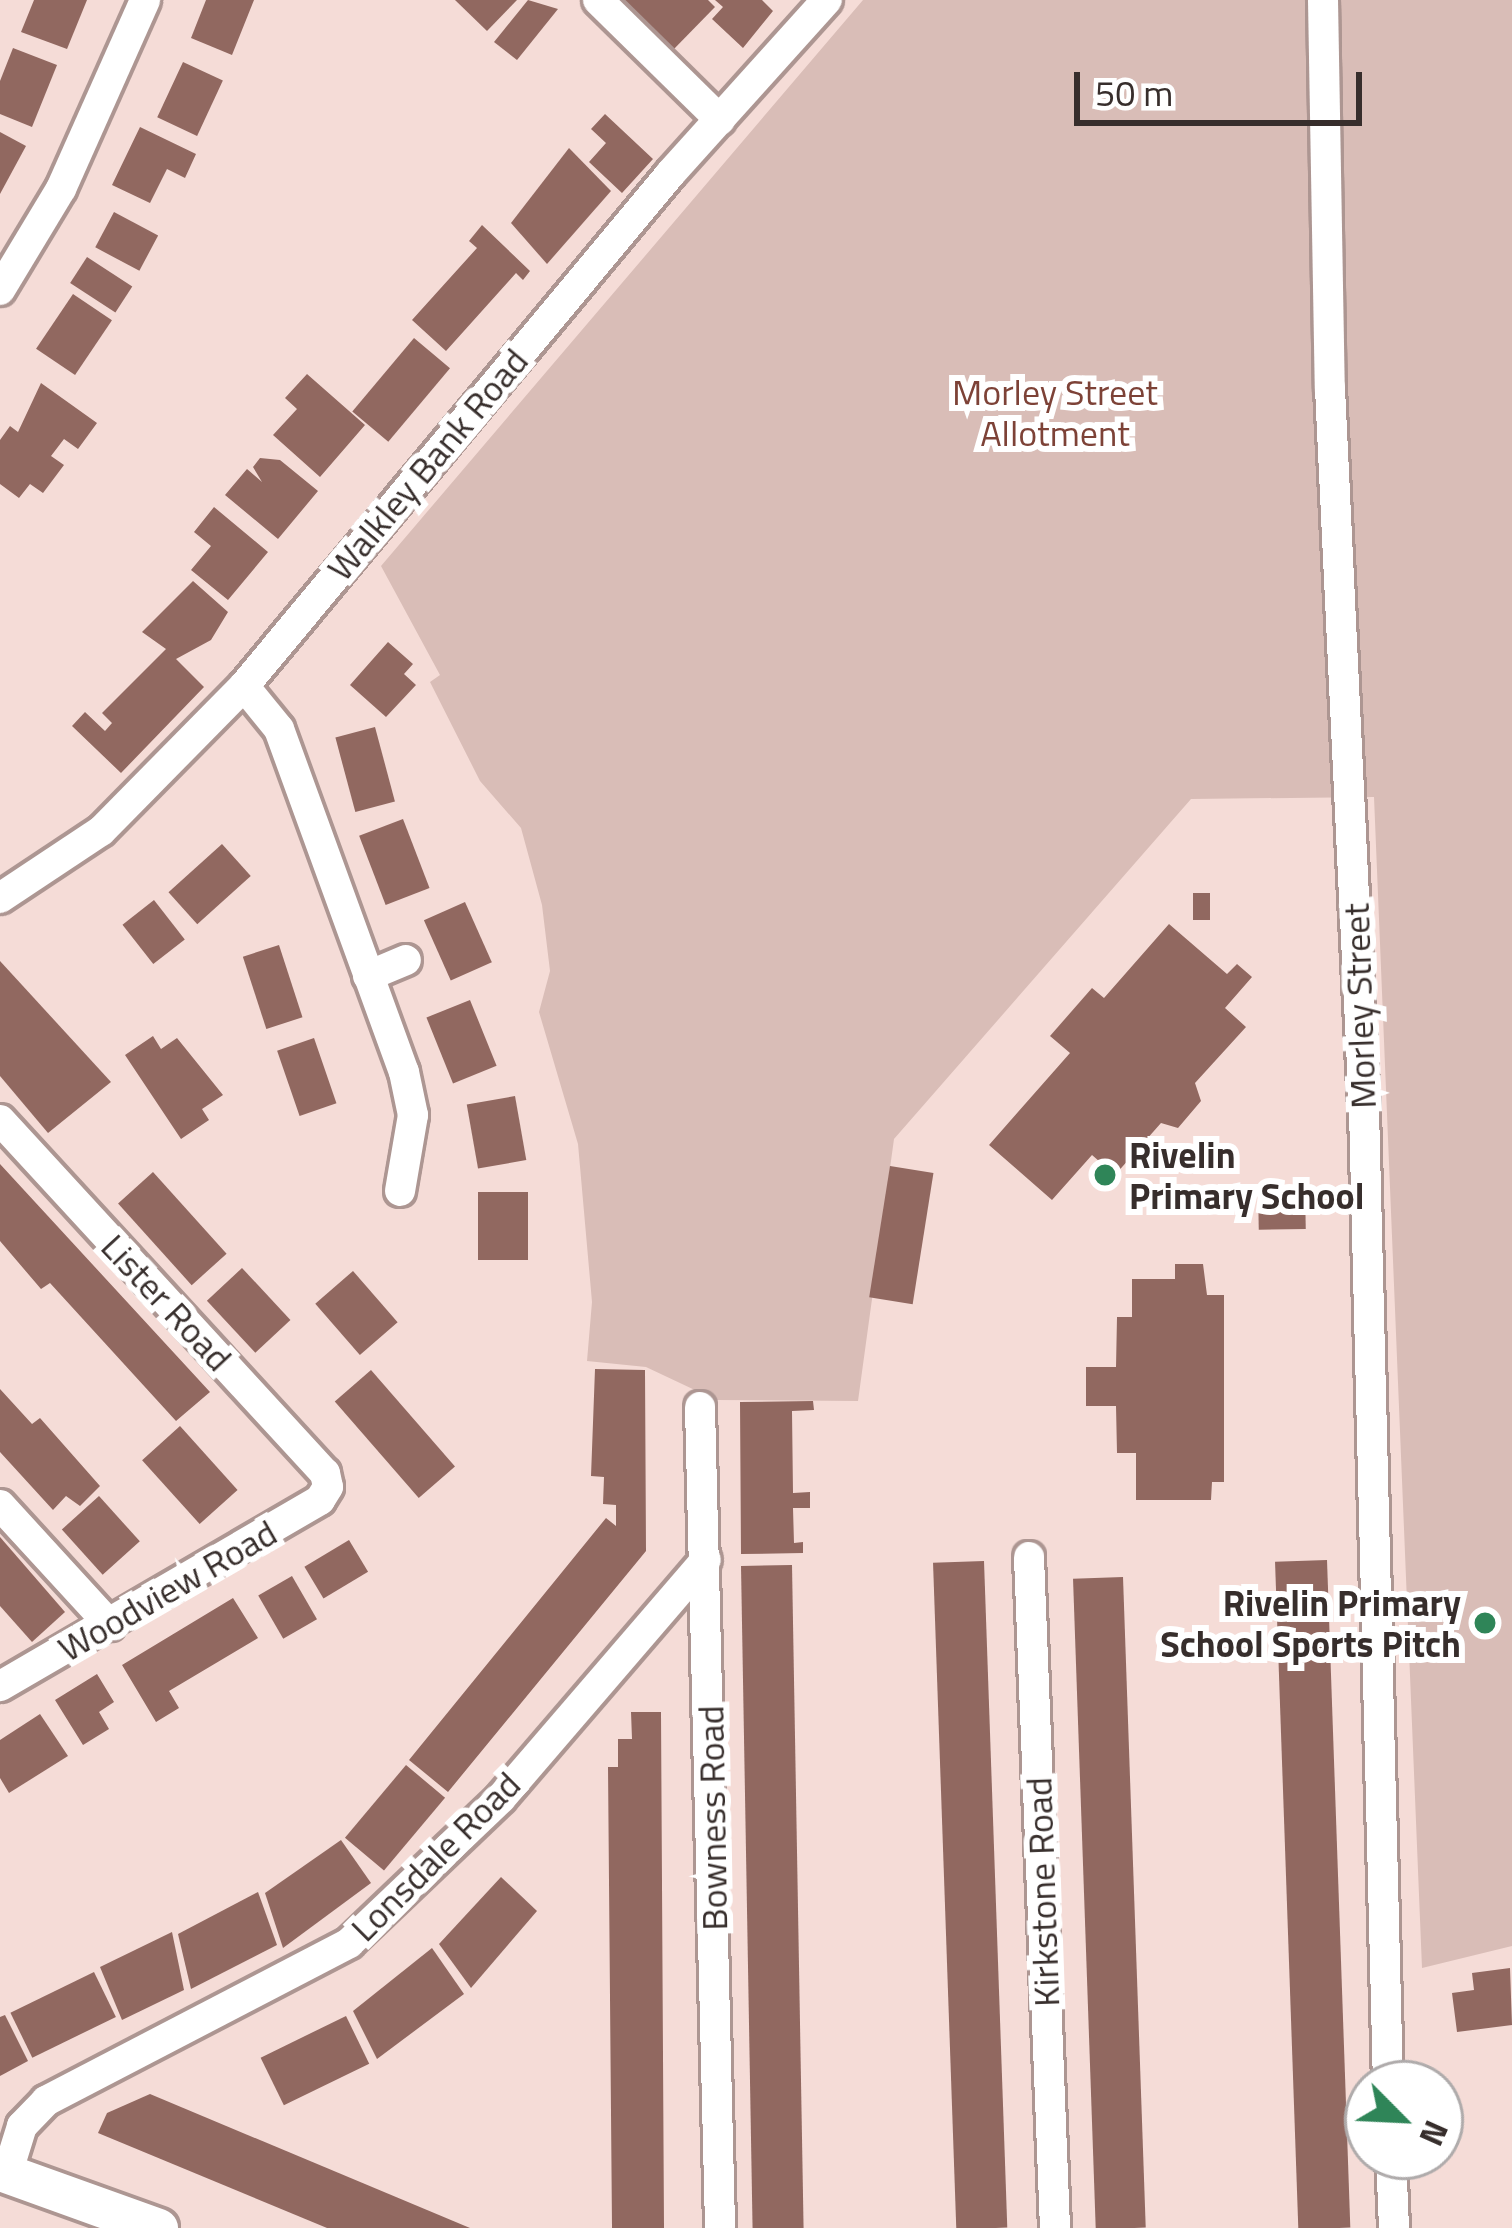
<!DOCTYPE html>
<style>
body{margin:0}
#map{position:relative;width:1512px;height:2228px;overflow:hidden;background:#f5dcd7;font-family:"Titillium Web",sans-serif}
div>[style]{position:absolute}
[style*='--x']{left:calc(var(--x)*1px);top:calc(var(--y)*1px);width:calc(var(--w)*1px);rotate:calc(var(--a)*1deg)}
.green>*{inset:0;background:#d9bdb7}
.building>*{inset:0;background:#916860;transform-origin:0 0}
.roads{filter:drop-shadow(3px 0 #ad9692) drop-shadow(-3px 0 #ad9692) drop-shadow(0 3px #ad9692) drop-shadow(0 -3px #ad9692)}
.minor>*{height:30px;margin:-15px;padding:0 15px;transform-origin:15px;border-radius:15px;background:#fff}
.tertiary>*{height:39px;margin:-19.5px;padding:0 19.5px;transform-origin:19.5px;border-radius:19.5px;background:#fff}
.dots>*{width:33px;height:33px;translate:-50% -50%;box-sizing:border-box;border:6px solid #fff;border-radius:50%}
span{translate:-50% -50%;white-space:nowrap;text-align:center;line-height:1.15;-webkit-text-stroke:12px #fff;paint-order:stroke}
.park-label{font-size:36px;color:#7d4237}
.street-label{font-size:36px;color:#372e2c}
.poi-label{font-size:36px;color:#372e2c;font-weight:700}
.left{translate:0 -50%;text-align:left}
.right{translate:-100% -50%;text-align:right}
.north{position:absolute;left:1344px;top:2060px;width:120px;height:120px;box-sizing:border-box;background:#fff;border:3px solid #afabab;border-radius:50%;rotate:114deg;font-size:33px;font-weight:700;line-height:48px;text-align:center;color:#372e2c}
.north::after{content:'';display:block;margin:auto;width:42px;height:54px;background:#2f8558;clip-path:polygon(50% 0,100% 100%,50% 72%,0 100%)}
.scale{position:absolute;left:1074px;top:72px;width:288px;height:54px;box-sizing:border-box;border:6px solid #372e2c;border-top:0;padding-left:15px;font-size:36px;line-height:42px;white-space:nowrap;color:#372e2c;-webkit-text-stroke:9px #fff;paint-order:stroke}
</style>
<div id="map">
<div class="green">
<i style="clip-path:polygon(863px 0,1512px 0,1512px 1946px,1422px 1968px,1374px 797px,1191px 799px,894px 1139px,858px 1401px,716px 1400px,646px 1367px,587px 1361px,592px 1302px,578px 1144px,539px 1012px,550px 971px,542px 905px,521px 828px,480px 781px,430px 682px,440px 675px,381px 566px)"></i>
</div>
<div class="building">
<i style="clip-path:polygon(34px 0,87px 0,67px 49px,21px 32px)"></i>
<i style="clip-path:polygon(206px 0,254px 0,232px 55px,191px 38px)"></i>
<i style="clip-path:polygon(455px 0,517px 0,487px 31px)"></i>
<i style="clip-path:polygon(528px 0,558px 9px,517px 60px,494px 42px)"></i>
<i style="clip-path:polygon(620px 0,708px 0,715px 7px,672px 51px)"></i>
<i style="clip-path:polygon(715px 0,762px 0,773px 11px,743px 48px,712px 19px,723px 7px)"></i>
<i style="clip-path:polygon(13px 48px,57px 65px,32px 127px,0 114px,0 81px)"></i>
<i style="left:183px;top:62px;width:44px;height:61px;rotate:25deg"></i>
<i style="clip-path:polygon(605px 114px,653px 159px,622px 193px,589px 162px,606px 143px,591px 129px)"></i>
<i style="clip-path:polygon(140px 127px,196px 154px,185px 178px,167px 169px,150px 203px,112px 185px)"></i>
<i style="clip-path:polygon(0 132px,26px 146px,0 194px)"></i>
<i style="clip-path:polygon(569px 148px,611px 191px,547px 264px,511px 223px)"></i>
<i style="left:114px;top:212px;width:50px;height:40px;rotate:28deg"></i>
<i style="clip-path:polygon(482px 225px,530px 271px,523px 280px,516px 273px,446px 351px,412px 320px,477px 248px,469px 241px)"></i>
<i style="left:87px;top:257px;width:54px;height:31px;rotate:33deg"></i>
<i style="left:73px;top:294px;width:47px;height:66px;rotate:34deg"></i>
<i style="left:414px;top:338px;width:47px;height:96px;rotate:40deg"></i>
<i style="clip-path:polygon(307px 374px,365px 425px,320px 477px,273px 435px,297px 409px,285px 398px)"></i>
<i style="clip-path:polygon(41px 383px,97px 423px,78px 449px,64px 439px,51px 456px,64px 465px,43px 493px,30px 484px,19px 498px,0 484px,0 440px,10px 426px,18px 432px)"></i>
<i style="clip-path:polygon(260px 458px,280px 460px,318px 491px,278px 539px,225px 495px,247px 469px,262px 482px,253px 467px)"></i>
<i style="clip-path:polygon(214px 507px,268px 552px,228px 600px,191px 570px,211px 546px,194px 532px)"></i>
<i style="clip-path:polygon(193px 581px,228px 612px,211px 640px,176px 659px,204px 687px,121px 773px,72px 726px,85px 712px,105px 731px,112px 723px,102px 713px,166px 649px,142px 632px)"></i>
<i style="clip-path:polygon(388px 642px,413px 664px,404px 674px,416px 685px,386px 717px,350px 685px)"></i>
<i style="left:375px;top:727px;width:77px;height:41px;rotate:75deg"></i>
<i style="left:403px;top:819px;width:74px;height:47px;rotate:69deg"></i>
<i style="left:222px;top:844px;width:43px;height:72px;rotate:48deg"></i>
<i style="left:1210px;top:893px;width:27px;height:17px;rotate:90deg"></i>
<i style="left:154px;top:900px;width:50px;height:40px;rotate:52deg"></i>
<i style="left:465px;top:902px;width:66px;height:45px;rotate:66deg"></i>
<i style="clip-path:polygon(1169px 924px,1227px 974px,1237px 964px,1252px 977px,1225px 1008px,1246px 1027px,1195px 1083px,1201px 1101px,1178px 1128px,1161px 1123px,1115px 1175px,1092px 1155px,1052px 1200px,989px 1145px,1070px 1053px,1050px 1036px,1092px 988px,1104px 998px)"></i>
<i style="left:279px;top:945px;width:76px;height:38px;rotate:72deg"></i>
<i style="clip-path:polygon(0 961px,111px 1082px,48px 1133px,0 1076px)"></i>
<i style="left:470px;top:1000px;width:71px;height:47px;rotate:68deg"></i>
<i style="clip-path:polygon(153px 1036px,161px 1049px,177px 1038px,223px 1095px,202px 1109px,209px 1120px,181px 1139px,125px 1055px)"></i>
<i style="left:314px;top:1038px;width:69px;height:39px;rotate:71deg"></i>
<i style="left:515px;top:1096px;width:65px;height:49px;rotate:80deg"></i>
<i style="clip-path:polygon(0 1164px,210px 1392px,176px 1421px,50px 1283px,41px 1289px,0 1241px)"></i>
<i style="left:890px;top:1166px;width:44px;height:133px;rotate:9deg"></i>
<i style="left:153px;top:1172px;width:110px;height:47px;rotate:48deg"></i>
<i style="left:1305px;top:1186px;width:43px;height:47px;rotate:89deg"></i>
<i style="left:478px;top:1192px;width:50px;height:68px"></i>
<i style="clip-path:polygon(1175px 1264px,1203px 1264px,1207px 1295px,1224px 1295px,1224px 1482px,1212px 1482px,1211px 1500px,1136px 1500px,1136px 1453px,1117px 1453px,1116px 1406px,1086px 1406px,1086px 1367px,1116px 1367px,1117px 1317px,1132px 1317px,1132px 1279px,1175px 1279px)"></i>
<i style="left:242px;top:1268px;width:71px;height:48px;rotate:47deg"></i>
<i style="left:353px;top:1271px;width:68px;height:50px;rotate:49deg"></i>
<i style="clip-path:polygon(595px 1369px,645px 1370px,646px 1551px,448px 1792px,409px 1760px,606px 1518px,616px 1526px,616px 1505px,603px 1504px,604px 1477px,591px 1476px)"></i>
<i style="left:371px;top:1370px;width:128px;height:48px;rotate:49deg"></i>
<i style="clip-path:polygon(0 1389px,32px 1424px,40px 1418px,100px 1486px,80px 1506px,66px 1496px,53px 1510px,0 1452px)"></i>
<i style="clip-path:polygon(813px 1401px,814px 1410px,792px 1411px,793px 1493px,810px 1492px,810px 1508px,793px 1508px,794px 1543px,803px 1542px,803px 1553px,741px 1554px,740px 1402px)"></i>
<i style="left:180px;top:1426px;width:86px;height:51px;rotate:48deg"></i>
<i style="left:99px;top:1496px;width:61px;height:50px;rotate:48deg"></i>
<i style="clip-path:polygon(0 1537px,65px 1612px,32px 1642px,0 1606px)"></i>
<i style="left:349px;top:1540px;width:37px;height:52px;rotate:59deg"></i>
<i style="left:1327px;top:1560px;width:668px;height:52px;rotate:88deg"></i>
<i style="left:984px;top:1561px;width:667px;height:51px;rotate:88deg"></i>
<i style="left:792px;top:1565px;width:663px;height:51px;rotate:89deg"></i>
<i style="left:292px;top:1576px;width:50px;height:39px;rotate:60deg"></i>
<i style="left:1123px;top:1577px;width:651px;height:50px;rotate:88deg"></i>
<i style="clip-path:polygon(233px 1598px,258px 1638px,169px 1691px,179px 1708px,156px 1722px,122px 1665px)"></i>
<i style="clip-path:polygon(97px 1674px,114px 1702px,99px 1712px,109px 1729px,83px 1745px,55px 1700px)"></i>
<i style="clip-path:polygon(631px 1712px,661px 1712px,664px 2228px,612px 2228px,608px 1767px,618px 1767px,618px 1739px,632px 1739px)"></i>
<i style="clip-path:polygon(40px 1714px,68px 1756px,9px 1793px,0 1778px,0 1740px)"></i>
<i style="left:406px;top:1765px;width:51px;height:95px;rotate:40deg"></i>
<i style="clip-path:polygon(341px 1840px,371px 1883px,283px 1948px,265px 1893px)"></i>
<i style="clip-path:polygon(501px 1877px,537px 1911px,471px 1988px,439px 1944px)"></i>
<i style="clip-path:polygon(258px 1892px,277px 1945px,191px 1989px,178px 1934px)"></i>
<i style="clip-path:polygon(172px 1932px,184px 1990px,122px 2020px,100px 1967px)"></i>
<i style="clip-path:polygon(432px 1948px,464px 1994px,377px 2059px,353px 2011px)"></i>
<i style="clip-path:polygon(1510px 1968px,1512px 2025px,1457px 2032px,1452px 1993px,1474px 1990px,1472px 1973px)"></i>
<i style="left:94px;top:1972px;width:50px;height:93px;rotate:64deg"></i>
<i style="clip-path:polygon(5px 2015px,28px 2061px,0 2076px,0 2017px)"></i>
<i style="left:346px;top:2016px;width:53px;height:95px;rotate:64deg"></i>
<i style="clip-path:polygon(150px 2094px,470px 2228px,327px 2228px,98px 2133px,107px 2113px)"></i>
</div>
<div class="roads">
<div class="minor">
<i style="--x:598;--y:0;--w:171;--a:44.5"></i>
<i style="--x:1323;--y:0;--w:388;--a:89"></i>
<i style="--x:1330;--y:388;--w:723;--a:87.3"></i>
<i style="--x:1364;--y:1110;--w:974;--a:88.59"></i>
<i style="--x:0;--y:290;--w:118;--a:-58.9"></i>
<i style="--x:61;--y:189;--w:207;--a:-66"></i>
<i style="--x:244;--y:686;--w:55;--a:50.9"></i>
<i style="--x:279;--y:729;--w:365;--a:70"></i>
<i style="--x:404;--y:1072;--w:44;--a:78.2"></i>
<i style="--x:413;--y:1115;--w:77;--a:99.7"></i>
<i style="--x:0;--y:898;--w:121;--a:-33.6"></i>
<i style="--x:101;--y:831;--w:204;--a:-45.4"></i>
<i style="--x:244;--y:686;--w:667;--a:-50.23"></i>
<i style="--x:671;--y:173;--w:233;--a:-48"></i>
<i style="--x:368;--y:976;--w:41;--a:-22.8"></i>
<i style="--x:0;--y:1120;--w:480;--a:47.4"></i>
<i style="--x:325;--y:1473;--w:14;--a:78"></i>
<i style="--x:328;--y:1487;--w:15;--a:122"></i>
<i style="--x:320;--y:1500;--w:370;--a:149.8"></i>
<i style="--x:700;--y:1407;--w:821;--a:88.6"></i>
<i style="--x:0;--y:1505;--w:163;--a:47.5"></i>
<i style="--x:1029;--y:1557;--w:672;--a:87.78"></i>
<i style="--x:1391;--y:2156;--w:72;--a:87.6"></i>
<i style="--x:8;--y:2171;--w:47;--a:-72.7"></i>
<i style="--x:22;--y:2126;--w:35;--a:-46"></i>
<i style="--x:46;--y:2101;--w:342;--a:-27.5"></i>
<i style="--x:349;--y:1943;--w:210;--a:-43.6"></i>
<i style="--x:501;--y:1798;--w:314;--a:-49.3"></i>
</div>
<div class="tertiary">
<i style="--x:0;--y:2171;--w:168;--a:19.8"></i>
</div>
</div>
<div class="dots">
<i style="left:1105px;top:1175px;background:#2f8558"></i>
<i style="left:1485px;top:1623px;background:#2f8558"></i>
</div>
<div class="park-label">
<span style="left:1055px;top:412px">Morley Street<br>Allotment</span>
</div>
<div class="street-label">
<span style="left:427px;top:464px;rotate:-50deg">Walkley Bank Road</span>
<span style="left:1359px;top:1006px;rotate:-92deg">Morley Street</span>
<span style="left:167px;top:1302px;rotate:47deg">Lister Road</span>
<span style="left:167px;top:1590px;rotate:-30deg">Woodview Road</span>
<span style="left:712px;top:1818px;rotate:-91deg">Bowness Road</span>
<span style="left:435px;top:1856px;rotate:-45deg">Lonsdale Road</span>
<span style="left:1042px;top:1892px;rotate:-92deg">Kirkstone Road</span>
</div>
<div class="poi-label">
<span class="left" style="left:1129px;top:1175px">Rivelin<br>Primary School</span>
<span class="right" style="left:1461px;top:1623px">Rivelin Primary<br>School Sports Pitch</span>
</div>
<div class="north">N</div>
<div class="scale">50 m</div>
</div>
